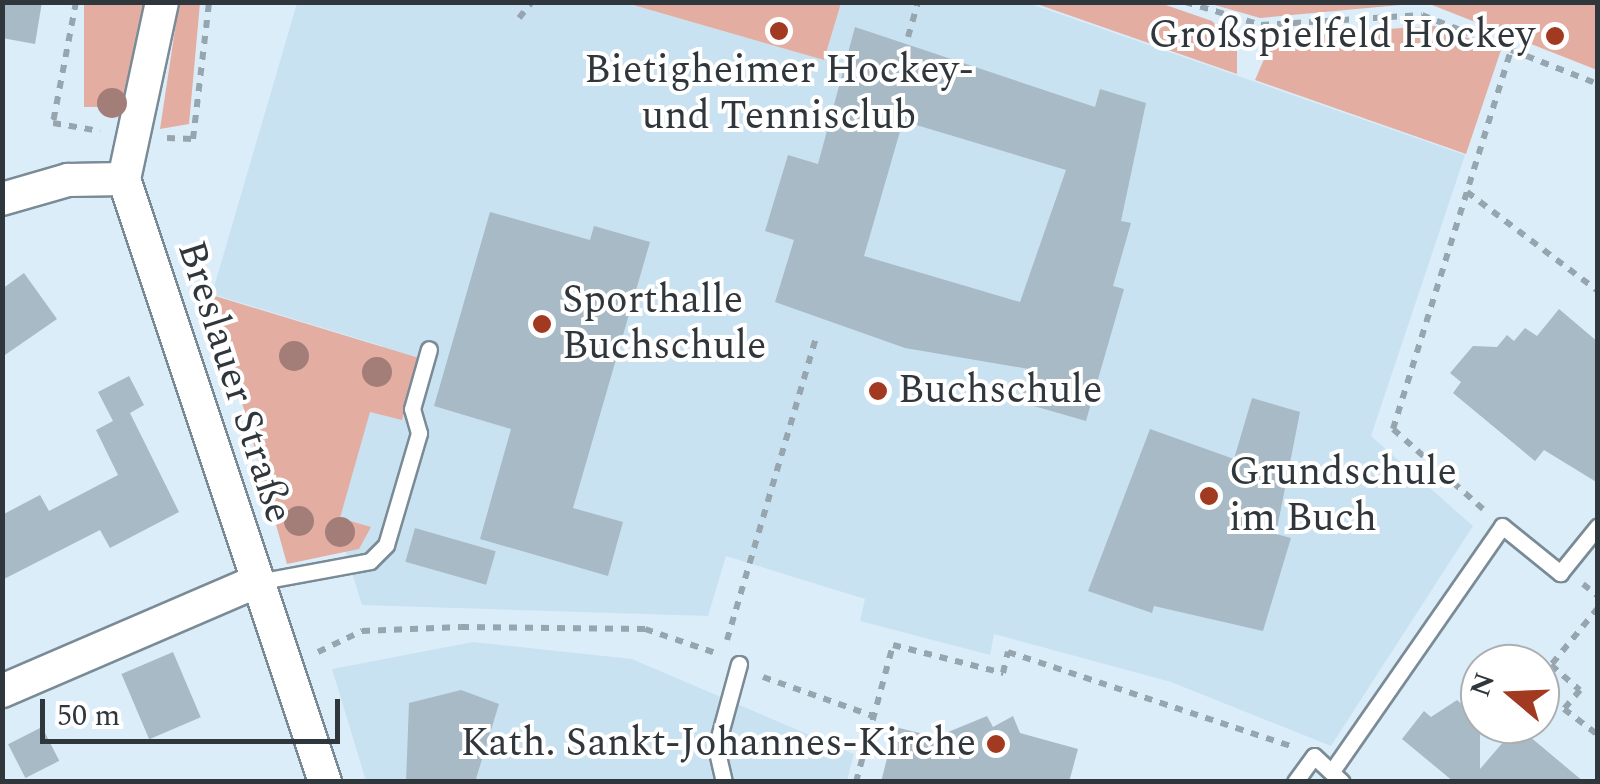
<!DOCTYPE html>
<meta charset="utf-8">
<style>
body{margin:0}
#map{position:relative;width:1600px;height:784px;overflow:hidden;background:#dbedf9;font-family:Spectral,serif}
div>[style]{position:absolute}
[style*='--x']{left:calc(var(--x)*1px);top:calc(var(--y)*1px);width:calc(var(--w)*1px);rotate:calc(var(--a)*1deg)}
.built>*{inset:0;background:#c9e2f2}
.green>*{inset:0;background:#e3aea1;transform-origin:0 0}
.building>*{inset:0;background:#a8bac5;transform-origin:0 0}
.path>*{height:6px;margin-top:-3px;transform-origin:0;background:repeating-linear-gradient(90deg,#97a5ae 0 8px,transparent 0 16px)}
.roads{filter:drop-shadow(2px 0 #7a8b96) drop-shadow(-2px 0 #7a8b96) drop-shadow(0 2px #7a8b96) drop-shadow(0 -2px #7a8b96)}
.lane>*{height:15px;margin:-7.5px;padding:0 7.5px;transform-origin:7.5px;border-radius:7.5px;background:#fff}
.street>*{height:32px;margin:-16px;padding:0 16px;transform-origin:16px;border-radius:16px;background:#fff}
.trees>*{width:30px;height:30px;margin:-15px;border-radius:50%;background:#a37d78}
.dots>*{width:28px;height:28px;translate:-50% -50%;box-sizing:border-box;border:5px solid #fff;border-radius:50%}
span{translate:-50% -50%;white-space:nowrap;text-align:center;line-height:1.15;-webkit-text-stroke:8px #fff;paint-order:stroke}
.poi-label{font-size:40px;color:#30373c}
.right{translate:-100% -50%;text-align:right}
.left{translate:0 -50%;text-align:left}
.street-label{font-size:40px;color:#30373c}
.frame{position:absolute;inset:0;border:5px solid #30373c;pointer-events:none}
.north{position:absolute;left:1460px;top:644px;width:100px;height:100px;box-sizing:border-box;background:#fff;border:2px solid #acafb1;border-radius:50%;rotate:289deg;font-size:28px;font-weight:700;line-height:40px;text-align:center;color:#30373c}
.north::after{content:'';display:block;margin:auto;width:35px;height:45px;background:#a23921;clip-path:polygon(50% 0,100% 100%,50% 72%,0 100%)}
.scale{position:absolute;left:40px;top:699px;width:300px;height:45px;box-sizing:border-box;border:5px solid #30373c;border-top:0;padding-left:12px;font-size:30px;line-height:35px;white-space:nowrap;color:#30373c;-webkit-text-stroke:8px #fff;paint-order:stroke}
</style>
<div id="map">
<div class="built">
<i style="clip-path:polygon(297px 3px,625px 3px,824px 60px,841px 3px,1028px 3px,1465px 155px,1371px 436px,1473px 526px,1331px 746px,1171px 682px,994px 634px,990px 655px,860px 621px,865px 599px,726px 556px,708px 616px,362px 605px,335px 518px,382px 346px,212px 294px)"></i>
<i style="clip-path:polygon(473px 642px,632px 659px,854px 754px,847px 781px,366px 781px,332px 669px)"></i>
</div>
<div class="green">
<i style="left:84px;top:3px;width:63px;height:104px"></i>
<i style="clip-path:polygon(179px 3px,200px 3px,189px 124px,160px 129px)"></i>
<i style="clip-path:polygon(626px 3px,841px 3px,824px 60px)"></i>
<i style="clip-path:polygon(1034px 3px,1160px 3px,1212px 21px,1237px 48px,1237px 74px)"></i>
<i style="clip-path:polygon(1208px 3px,1422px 3px,1260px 18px)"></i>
<i style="clip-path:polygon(1427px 3px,1597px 3px,1597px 70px)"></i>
<i style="clip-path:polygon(1435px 26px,1501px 50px,1466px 154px,1255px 80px,1274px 36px)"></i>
<i style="clip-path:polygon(212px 295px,419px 358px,402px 420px,370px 412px,340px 518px,371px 527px,359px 549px,287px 564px)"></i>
</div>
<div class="building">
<i style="clip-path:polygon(2px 2px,42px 2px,35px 44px,2px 38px)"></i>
<i style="clip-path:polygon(evenodd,855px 27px,1095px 107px,1100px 89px,1146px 103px,1121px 221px,1131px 223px,1113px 286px,1124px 289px,1086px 421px,1020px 402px,1029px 369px,905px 348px,775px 302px,794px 240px,765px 231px,788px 155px,818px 164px,855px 27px,903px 121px,1066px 170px,1020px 302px,864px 256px,903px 121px)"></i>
<i style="clip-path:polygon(490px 212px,590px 240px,594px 226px,650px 242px,573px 508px,623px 522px,608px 576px,480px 539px,511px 429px,434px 406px)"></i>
<i style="clip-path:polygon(24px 273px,57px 319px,2px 357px,2px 289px)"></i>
<i style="clip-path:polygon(1559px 309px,1598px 342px,1598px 483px,1544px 450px,1535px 461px,1453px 393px,1461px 382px,1450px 373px,1473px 346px,1497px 347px,1507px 335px,1514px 341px,1525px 328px,1537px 336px)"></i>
<i style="clip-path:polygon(129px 376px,144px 405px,130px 413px,179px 512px,110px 548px,100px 530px,2px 580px,2px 515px,40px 495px,49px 511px,118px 475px,96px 430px,113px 421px,98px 392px)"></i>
<i style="clip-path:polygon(1252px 398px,1300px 412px,1276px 534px,1291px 538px,1263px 631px,1154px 606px,1152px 613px,1088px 591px,1150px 429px,1234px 459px)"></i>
<i style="left:415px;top:528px;width:84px;height:35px;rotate:16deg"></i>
<i style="left:173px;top:652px;width:71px;height:56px;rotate:67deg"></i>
<i style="clip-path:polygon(461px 690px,499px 704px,475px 782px,406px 782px,409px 703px)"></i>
<i style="clip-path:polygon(1457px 700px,1480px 719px,1480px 769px,1517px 726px,1584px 782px,1454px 782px,1402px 739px,1424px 711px,1431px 717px)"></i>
<i style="clip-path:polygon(987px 716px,993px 727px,1013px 716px,1020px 733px,1078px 749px,1069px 782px,881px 782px,895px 727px,936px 737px)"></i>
<i style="left:42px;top:727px;width:38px;height:38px;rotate:63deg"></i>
</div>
<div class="path">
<i style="--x:76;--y:2;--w:123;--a:100.8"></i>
<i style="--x:53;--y:123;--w:48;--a:9.7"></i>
<i style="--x:1185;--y:2;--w:79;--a:16.8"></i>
<i style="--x:1261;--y:25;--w:161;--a:-3.6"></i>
<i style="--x:1422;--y:15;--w:189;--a:21.4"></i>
<i style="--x:519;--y:18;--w:21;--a:-51"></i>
<i style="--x:908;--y:37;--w:36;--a:-74"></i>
<i style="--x:167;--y:138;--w:26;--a:2"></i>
<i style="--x:193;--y:139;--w:138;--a:-83.3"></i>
<i style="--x:1467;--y:192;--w:164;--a:37.1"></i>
<i style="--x:1483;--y:509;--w:120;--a:-138.4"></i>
<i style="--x:1393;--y:429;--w:398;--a:-72.7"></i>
<i style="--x:1583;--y:584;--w:19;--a:39"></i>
<i style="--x:1598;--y:608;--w:74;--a:129.5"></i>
<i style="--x:1551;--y:665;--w:38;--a:41"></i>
<i style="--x:1580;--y:690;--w:25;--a:130"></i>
<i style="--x:1564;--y:709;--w:43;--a:37.4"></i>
<i style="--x:727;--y:640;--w:316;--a:-73.6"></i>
<i style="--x:318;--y:652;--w:49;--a:-25.5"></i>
<i style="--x:362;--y:631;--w:99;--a:-2.3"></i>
<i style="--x:461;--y:627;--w:184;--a:0.6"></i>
<i style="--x:645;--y:629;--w:75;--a:18.7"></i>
<i style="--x:763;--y:677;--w:117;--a:19.5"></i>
<i style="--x:856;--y:782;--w:142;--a:-74.9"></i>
<i style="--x:893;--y:645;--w:114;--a:14.3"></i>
<i style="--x:1003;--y:673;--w:22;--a:-77"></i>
<i style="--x:1008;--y:652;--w:297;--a:18.4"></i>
</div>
<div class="roads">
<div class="lane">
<i style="--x:257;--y:582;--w:115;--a:-10.5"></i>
<i style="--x:370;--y:561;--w:23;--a:-45"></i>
<i style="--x:386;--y:545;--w:117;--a:-73.6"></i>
<i style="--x:419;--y:433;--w:25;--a:-106"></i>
<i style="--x:412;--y:409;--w:62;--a:-74.2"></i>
<i style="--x:1332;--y:771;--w:298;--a:-55.2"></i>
<i style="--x:1502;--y:526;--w:75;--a:39"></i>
<i style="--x:1560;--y:573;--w:60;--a:-51"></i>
<i style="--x:724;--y:782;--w:35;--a:-103"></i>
<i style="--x:716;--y:748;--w:87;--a:-74.7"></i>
<i style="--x:1295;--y:782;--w:32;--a:-54"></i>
<i style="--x:1314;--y:756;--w:38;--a:43"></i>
</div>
<div class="street">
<i style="--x:162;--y:2;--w:181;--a:102.1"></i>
<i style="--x:124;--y:179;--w:636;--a:71.57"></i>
<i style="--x:2;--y:199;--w:69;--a:-16.1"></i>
<i style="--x:68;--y:180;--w:56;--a:-1"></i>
<i style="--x:2;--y:691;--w:273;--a:-23.3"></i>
</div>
</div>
<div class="trees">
<i style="left:112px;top:103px"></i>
<i style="left:294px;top:356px"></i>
<i style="left:377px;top:372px"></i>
<i style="left:299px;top:521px"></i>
<i style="left:340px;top:532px"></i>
</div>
<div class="dots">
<i style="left:779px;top:31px;background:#a23921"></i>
<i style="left:1555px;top:36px;background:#a23921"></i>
<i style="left:542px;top:324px;background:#a23921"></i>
<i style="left:878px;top:391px;background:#a23921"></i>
<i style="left:1209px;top:496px;background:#a23921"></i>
<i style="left:996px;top:744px;background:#a23921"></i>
</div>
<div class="poi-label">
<span class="right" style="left:1535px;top:36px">Großspielfeld Hockey</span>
<span style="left:779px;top:94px">Bietigheimer Hockey-<br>und Tennisclub</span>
<span class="left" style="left:562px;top:324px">Sporthalle<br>Buchschule</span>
<span class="left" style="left:898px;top:391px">Buchschule</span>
<span class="left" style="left:1229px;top:496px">Grundschule<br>im Buch</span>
<span class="right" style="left:976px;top:744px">Kath. Sankt-Johannes-Kirche</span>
</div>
<div class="street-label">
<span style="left:234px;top:382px;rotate:72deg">Breslauer Straße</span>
</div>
<div class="frame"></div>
<div class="north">N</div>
<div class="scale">50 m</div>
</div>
